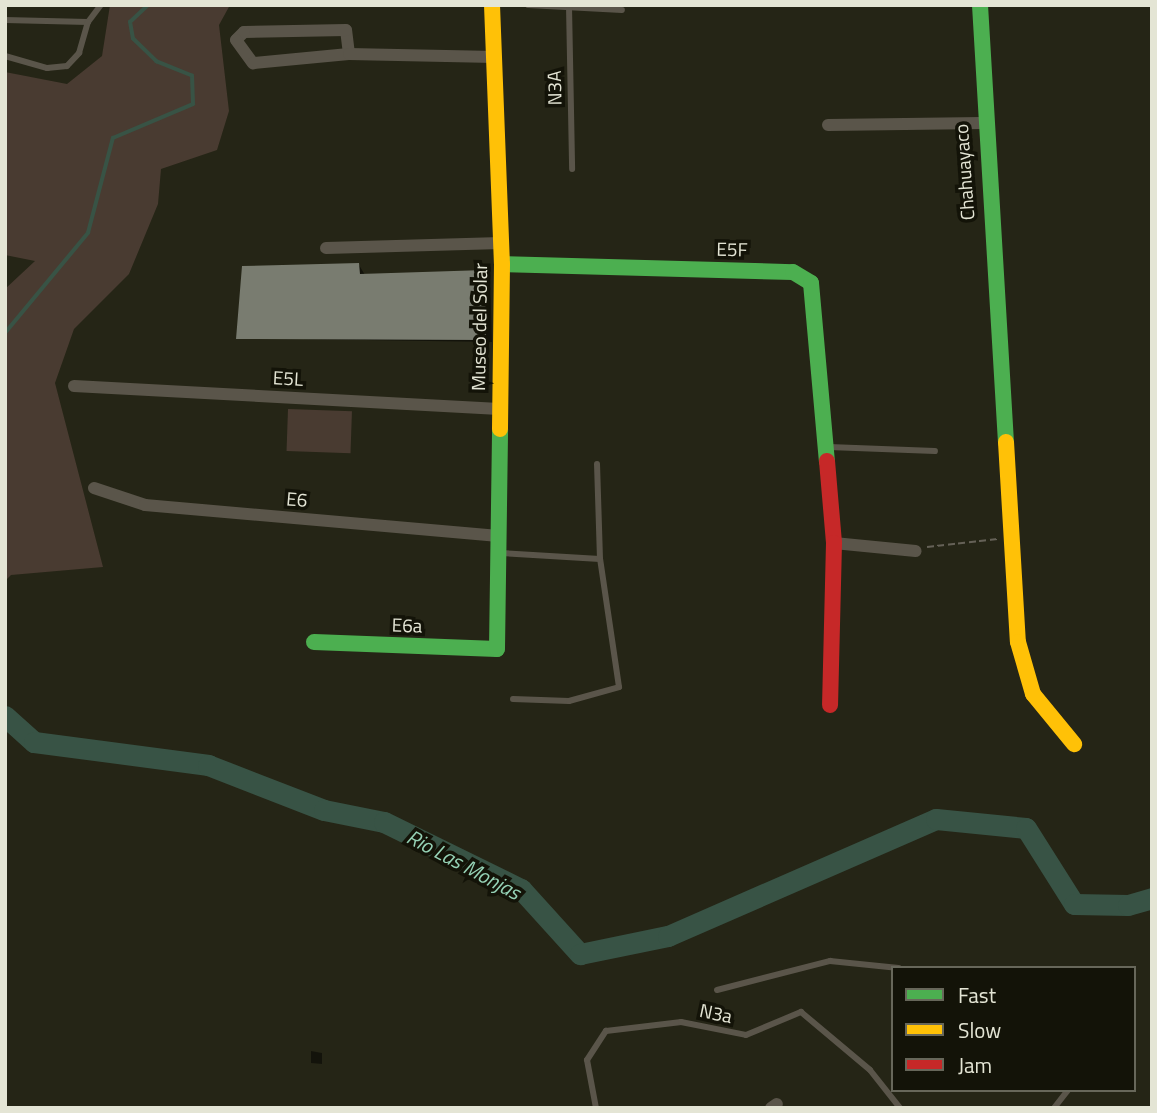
<!DOCTYPE html>
<style>
body{margin:0}
#map{position:relative;width:1157px;height:1113px;overflow:hidden;background:#252516;font-family:"Titillium Web",sans-serif}
div>[style]{position:absolute}
[style*='--x']{left:calc(var(--x)*1px);top:calc(var(--y)*1px);width:calc(var(--w)*1px);rotate:calc(var(--a)*1deg)}
.green>*{inset:0;background:#493b31;transform-origin:0 0}
.shadow>*{inset:0;background:#0007}
.stream>*{height:3.5px;margin:-1.75px;padding:0 1.75px;transform-origin:1.75px;border-radius:1.75px;background:#385345}
.river>*{height:21px;margin:-10.5px;padding:0 10.5px;transform-origin:10.5px;border-radius:10.5px;background:#385345}
.building>*{inset:0;background:#797c70}
.path>*{height:2px;margin-top:-1px;transform-origin:0;background:repeating-linear-gradient(90deg,#656157 0 7px,transparent 0 10.5px)}
.lane>*{height:6px;margin:-3px;padding:0 3px;transform-origin:3px;border-radius:3px;background:#5a554a}
.street>*{height:12px;margin:-6px;padding:0 6px;transform-origin:6px;border-radius:6px;background:#5a554a}
.fast>*{height:16px;margin:-8px;padding:0 8px;transform-origin:8px;border-radius:8px;background:#4caf50}
.slow>*{height:16px;margin:-8px;padding:0 8px;transform-origin:8px;border-radius:8px;background:#ffc107}
.jam>*{height:16px;margin:-8px;padding:0 8px;transform-origin:8px;border-radius:8px;background:#c62828}
span{translate:-50% -50%;white-space:nowrap;text-align:center;line-height:1.15;-webkit-text-stroke:7px #131308;paint-order:stroke}
.street-label{font-size:19px;color:#e4e5d5}
.water-label{font-size:21px;color:#95d1b5;font-style:italic}
.frame{position:absolute;inset:0;border:7px solid #e4e5d5;pointer-events:none}
.legend{position:absolute;left:891px;top:966px;width:245px;height:126px;box-sizing:border-box;background:#131308;border:2px solid #67675a;margin:0;padding:9px 12px;list-style:none;font-size:21px;color:#e4e5d5}
.legend li{display:flex;align-items:center;gap:14px;height:35px}
.legend b{width:35px;border:2px solid #67675a}
</style>
<div id="map">
<div class="green">
<i style="clip-path:polygon(110px 5px,230px 5px,219px 25px,229px 111px,217px 150px,161px 169px,158px 204px,129px 274px,74px 329px,55px 383px,103px 567px,11px 575px,5px 581px,5px 289px,35px 261px,5px 255px,5px 72px,67px 84px,102px 56px)"></i>
<i style="left:288px;top:409px;width:64px;height:42px;rotate:2deg"></i>
</div>
<div class="shadow">
<i style="clip-path:polygon(359px 265px,365px 275px,490px 275px,492px 342px,238px 338px)"></i>
<i style="clip-path:polygon(311px 1051px,322px 1053px,322px 1064px,311px 1063px)"></i>
</div>
<div class="stream">
<i style="--x:5;--y:333;--w:130;--a:-50.3"></i>
<i style="--x:88;--y:233;--w:98;--a:-75.3"></i>
<i style="--x:113;--y:138;--w:87;--a:-23"></i>
<i style="--x:193;--y:104;--w:28;--a:-92"></i>
<i style="--x:192;--y:76;--w:38;--a:-158"></i>
<i style="--x:157;--y:62;--w:33;--a:-136"></i>
<i style="--x:133;--y:39;--w:17;--a:-100"></i>
<i style="--x:130;--y:22;--w:25;--a:-43"></i>
<i style="--x:5;--y:472;--w:11;--a:90"></i>
</div>
<div class="river">
<i style="--x:5;--y:716;--w:39;--a:42"></i>
<i style="--x:34;--y:742;--w:176;--a:7.5"></i>
<i style="--x:208;--y:765;--w:124;--a:21.2"></i>
<i style="--x:324;--y:810;--w:61;--a:11.3"></i>
<i style="--x:384;--y:822;--w:153;--a:26.1"></i>
<i style="--x:521;--y:889;--w:88;--a:47.8"></i>
<i style="--x:580;--y:954;--w:90;--a:-11.6"></i>
<i style="--x:668;--y:936;--w:292;--a:-23.6"></i>
<i style="--x:936;--y:819;--w:90;--a:5.7"></i>
<i style="--x:1026;--y:828;--w:90;--a:57.7"></i>
<i style="--x:1074;--y:904;--w:54;--a:1.1"></i>
<i style="--x:1128;--y:905;--w:25;--a:-16"></i>
</div>
<div class="building">
<i style="clip-path:polygon(359px 263px,360px 274px,485px 270px,486px 340px,236px 339px,242px 266px)"></i>
</div>
<div class="path">
<i style="--x:927;--y:547;--w:71;--a:-6.4"></i>
</div>
<div class="lane">
<i style="--x:528;--y:5;--w:94;--a:3"></i>
<i style="--x:569;--y:6;--w:163;--a:88.9"></i>
<i style="--x:5;--y:20;--w:83;--a:1.4"></i>
<i style="--x:88;--y:22;--w:21;--a:-53"></i>
<i style="--x:5;--y:56;--w:44;--a:15.9"></i>
<i style="--x:47;--y:68;--w:20;--a:-6"></i>
<i style="--x:67;--y:66;--w:18;--a:-47"></i>
<i style="--x:79;--y:53;--w:32;--a:-74"></i>
<i style="--x:829;--y:447;--w:106;--a:2.2"></i>
<i style="--x:501;--y:553;--w:99;--a:3.5"></i>
<i style="--x:513;--y:699;--w:56;--a:2"></i>
<i style="--x:569;--y:701;--w:52;--a:-15.6"></i>
<i style="--x:619;--y:687;--w:129;--a:-98.4"></i>
<i style="--x:600;--y:559;--w:95;--a:-91.8"></i>
<i style="--x:717;--y:990;--w:117;--a:-14.4"></i>
<i style="--x:830;--y:961;--w:69;--a:5.8"></i>
<i style="--x:596;--y:1108;--w:49;--a:-100.6"></i>
<i style="--x:587;--y:1060;--w:35;--a:-57"></i>
<i style="--x:606;--y:1031;--w:76;--a:-6.8"></i>
<i style="--x:681;--y:1022;--w:66;--a:11.3"></i>
<i style="--x:746;--y:1035;--w:60;--a:-22.7"></i>
<i style="--x:801;--y:1012;--w:90;--a:40"></i>
<i style="--x:870;--y:1070;--w:48;--a:51.7"></i>
<i style="--x:1054;--y:1108;--w:23;--a:-52"></i>
</div>
<div class="street">
<i style="--x:349;--y:54;--w:24;--a:-97"></i>
<i style="--x:346;--y:30;--w:102;--a:178.9"></i>
<i style="--x:244;--y:32;--w:11;--a:135"></i>
<i style="--x:236;--y:40;--w:29;--a:54"></i>
<i style="--x:253;--y:63;--w:96;--a:-5.4"></i>
<i style="--x:349;--y:54;--w:146;--a:1.2"></i>
<i style="--x:828;--y:125;--w:154;--a:-0.7"></i>
<i style="--x:326;--y:248;--w:175;--a:-1.6"></i>
<i style="--x:74;--y:386;--w:426;--a:3.1"></i>
<i style="--x:94;--y:488;--w:54;--a:18.4"></i>
<i style="--x:145;--y:505;--w:355;--a:5"></i>
<i style="--x:834;--y:543;--w:82;--a:5.6"></i>
<i style="--x:771;--y:1108;--w:7;--a:-34"></i>
</div>
<div class="fast">
<i style="--x:980;--y:5;--w:438;--a:86.6"></i>
<i style="--x:502;--y:264;--w:291;--a:1.6"></i>
<i style="--x:793;--y:272;--w:21;--a:31"></i>
<i style="--x:811;--y:283;--w:179;--a:84.9"></i>
<i style="--x:314;--y:642;--w:183;--a:2.2"></i>
<i style="--x:497;--y:649;--w:220;--a:-89.2"></i>
</div>
<div class="slow">
<i style="--x:492;--y:5;--w:259;--a:87.8"></i>
<i style="--x:502;--y:264;--w:165;--a:90.7"></i>
<i style="--x:1006;--y:442;--w:200;--a:86.6"></i>
<i style="--x:1018;--y:642;--w:54;--a:73.9"></i>
<i style="--x:1033;--y:694;--w:65;--a:50.6"></i>
</div>
<div class="jam">
<i style="--x:827;--y:461;--w:82;--a:85.1"></i>
<i style="--x:834;--y:543;--w:162;--a:91.4"></i>
</div>
<div class="street-label">
<span style="left:554px;top:88px;rotate:-91deg">N3A</span>
<span style="left:964px;top:172px;rotate:-94deg">Chahuayaco</span>
<span style="left:732px;top:249px;rotate:1deg">E5F</span>
<span style="left:479px;top:327px;rotate:-89deg">Museo del Solar</span>
<span style="left:288px;top:378px;rotate:3deg">E5L</span>
<span style="left:297px;top:499px;rotate:5deg">E6</span>
<span style="left:407px;top:625px;rotate:2deg">E6a</span>
<span style="left:716px;top:1013px;rotate:12deg">N3a</span>
</div>
<div class="water-label">
<span style="left:464px;top:864px;rotate:28deg">Rio Las Monjas</span>
</div>
<div class="frame"></div>
<ul class="legend">
<li><b style="height:9px;background:#4caf50"></b>Fast</li>
<li><b style="height:9px;background:#ffc107"></b>Slow</li>
<li><b style="height:9px;background:#c62828"></b>Jam</li>
</ul>
</div>
